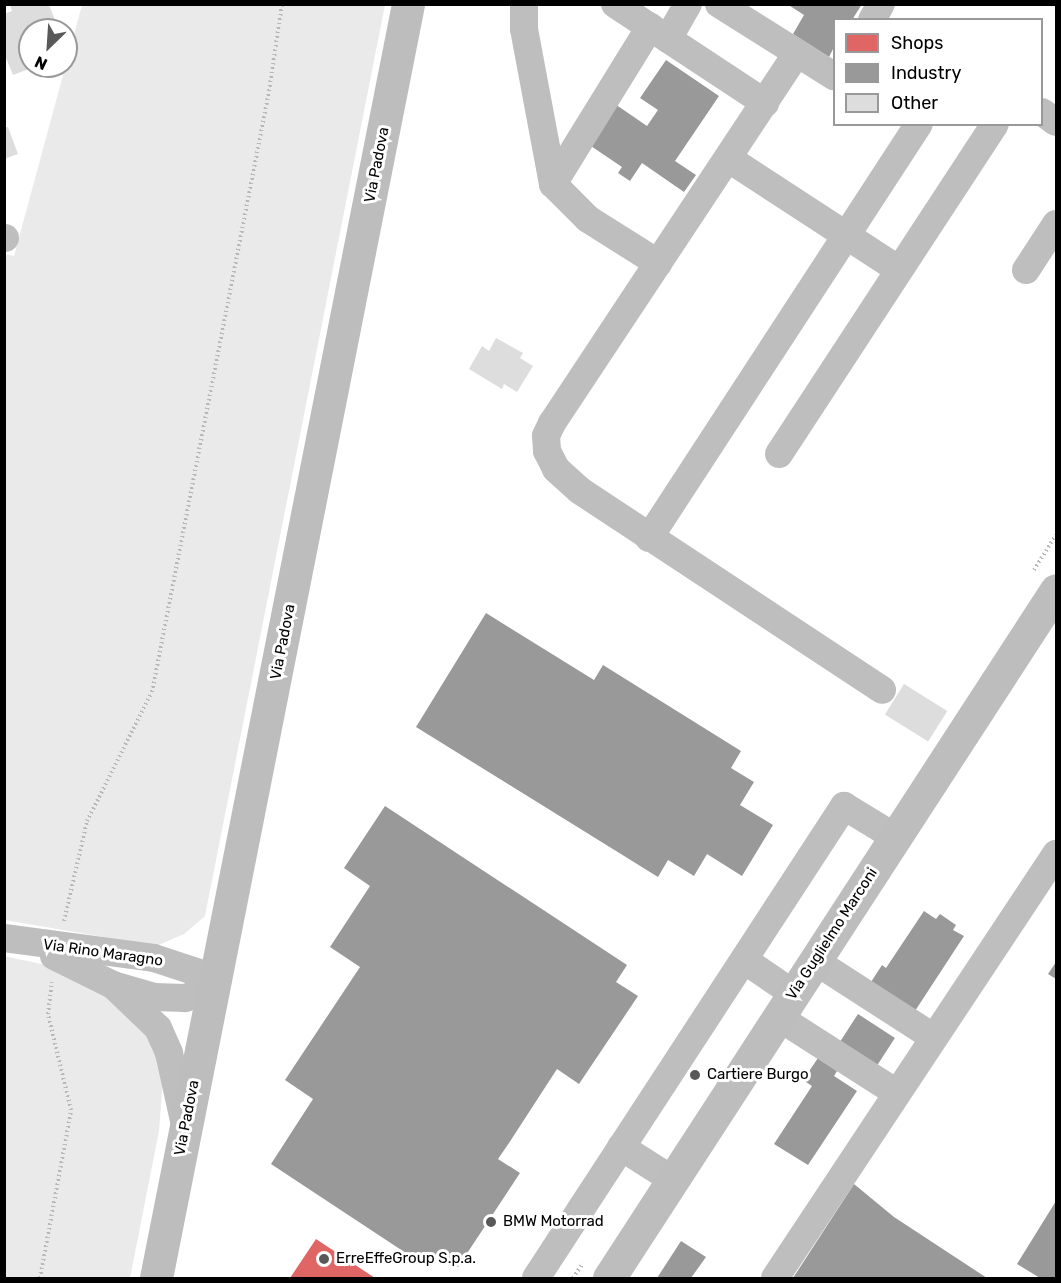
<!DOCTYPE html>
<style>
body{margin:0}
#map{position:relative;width:1061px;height:1283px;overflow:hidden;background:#fff;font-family:Rubik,sans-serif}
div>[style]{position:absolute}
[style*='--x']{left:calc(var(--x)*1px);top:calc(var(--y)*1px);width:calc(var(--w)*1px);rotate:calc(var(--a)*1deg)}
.green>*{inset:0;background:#eaeaea}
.shops>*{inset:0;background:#e06666}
.industry>*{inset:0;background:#999;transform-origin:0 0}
.building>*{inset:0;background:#ddd;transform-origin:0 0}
.path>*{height:4px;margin-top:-2px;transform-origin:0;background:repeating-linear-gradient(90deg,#b8b8b8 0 1.5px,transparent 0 4.5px)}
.minor>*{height:28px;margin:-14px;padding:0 14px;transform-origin:14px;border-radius:14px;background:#bebebe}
.major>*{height:33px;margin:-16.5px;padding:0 16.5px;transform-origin:16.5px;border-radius:16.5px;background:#bdbdbd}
.dots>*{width:16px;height:16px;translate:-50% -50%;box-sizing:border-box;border:3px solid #fff;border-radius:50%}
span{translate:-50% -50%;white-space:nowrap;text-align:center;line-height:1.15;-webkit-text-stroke:6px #fff;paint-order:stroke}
.street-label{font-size:15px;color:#000}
.poi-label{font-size:15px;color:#000}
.left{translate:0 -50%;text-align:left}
.frame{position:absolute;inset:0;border:6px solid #000;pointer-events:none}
.legend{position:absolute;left:833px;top:18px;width:210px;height:108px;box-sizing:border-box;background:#fff;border:2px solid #999;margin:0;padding:8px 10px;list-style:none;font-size:18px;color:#000}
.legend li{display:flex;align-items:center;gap:12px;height:30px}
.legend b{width:30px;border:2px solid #999}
.north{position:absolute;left:18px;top:18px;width:60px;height:60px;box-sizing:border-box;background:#fff;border:2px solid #999;border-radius:50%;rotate:205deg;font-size:16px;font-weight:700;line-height:24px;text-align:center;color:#000}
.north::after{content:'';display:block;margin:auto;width:21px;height:27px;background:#595959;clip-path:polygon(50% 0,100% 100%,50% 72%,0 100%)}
</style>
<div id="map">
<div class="green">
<i style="clip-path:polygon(82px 5px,385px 5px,205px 916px,184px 934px,156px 946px,5px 920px,4px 254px,14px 256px)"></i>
<i style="clip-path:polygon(4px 956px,46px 965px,94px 982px,160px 1049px,163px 1079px,159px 1131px,130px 1278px,5px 1278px)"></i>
</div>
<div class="shops">
<i style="clip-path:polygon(316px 1239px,375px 1278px,290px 1278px)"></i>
</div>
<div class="industry">
<i style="clip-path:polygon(787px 4px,862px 4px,852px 20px,834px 20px,834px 47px,829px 57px,793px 34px,804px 15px)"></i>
<i style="clip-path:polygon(666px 60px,719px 96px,675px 161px,696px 175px,684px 192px,642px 163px,630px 181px,618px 173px,622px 167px,585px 142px,612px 102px,647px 126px,658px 110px,640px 98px)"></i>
<i style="clip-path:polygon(486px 613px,594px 680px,603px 665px,741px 751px,731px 768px,754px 782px,740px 805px,773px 825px,742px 876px,707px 854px,694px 876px,668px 860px,658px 877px,416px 727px)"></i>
<i style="clip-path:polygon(385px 806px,627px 965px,616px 982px,638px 996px,579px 1084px,557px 1069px,509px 1143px,498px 1159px,520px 1173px,458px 1267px,437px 1253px,427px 1267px,271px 1164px,313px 1099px,285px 1080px,360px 967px,330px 947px,370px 886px,344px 868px)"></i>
<i style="clip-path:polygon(924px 911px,936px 919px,940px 914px,956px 925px,953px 930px,964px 936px,915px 1011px,871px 982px,882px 965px,886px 968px)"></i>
<i style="clip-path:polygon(1056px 962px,1056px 979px,1048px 974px)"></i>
<i style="left:858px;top:1014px;width:44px;height:36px;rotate:33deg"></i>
<i style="clip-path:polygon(818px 1058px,837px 1071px,834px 1076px,857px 1091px,808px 1165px,774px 1144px,812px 1086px,803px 1080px)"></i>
<i style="clip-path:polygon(854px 1184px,894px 1217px,987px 1278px,793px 1278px)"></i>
<i style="clip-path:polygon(1056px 1201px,1056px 1278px,1040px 1278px,1017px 1264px)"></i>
<i style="clip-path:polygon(681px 1241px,706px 1257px,691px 1278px,657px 1278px)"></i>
</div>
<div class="building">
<i style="clip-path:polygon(10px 5px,49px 5px,56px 23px,30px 30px,30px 66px,37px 66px,13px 75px,4px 53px,4px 14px,12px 11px)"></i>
<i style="clip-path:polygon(8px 127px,18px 154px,4px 159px,4px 128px)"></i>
<i style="clip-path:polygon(496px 338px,523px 353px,520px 358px,533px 366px,517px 392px,504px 384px,502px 389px,469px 369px,482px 346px,489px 351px)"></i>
<i style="left:904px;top:684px;width:51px;height:36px;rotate:32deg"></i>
</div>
<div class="path">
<i style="--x:1034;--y:570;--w:41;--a:-57.8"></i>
<i style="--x:64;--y:921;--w:103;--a:-77"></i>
<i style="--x:87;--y:821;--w:144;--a:-63.3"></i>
<i style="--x:152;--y:692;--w:612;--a:-78.98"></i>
<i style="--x:269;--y:91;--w:88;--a:-81.5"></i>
<i style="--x:40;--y:1278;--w:171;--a:-79.5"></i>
<i style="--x:71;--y:1110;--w:99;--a:-103.5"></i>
<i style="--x:48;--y:1014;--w:32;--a:-83"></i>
<i style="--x:573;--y:1278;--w:18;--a:-56"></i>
</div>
<div class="minor">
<i style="--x:524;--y:4;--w:25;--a:90"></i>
<i style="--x:524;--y:29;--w:158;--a:79.4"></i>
<i style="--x:553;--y:184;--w:49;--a:45"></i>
<i style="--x:588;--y:219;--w:83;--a:32.2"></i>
<i style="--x:658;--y:263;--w:252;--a:-56.5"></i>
<i style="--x:615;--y:4;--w:180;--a:33.4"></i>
<i style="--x:719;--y:4;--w:136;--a:32.1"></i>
<i style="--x:872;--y:20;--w:18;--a:-61"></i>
<i style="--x:668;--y:39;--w:40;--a:-60.3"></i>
<i style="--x:1042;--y:112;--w:17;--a:36"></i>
<i style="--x:729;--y:159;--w:203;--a:33.1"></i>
<i style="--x:553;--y:184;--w:185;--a:-58.3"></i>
<i style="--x:4;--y:238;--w:1;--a:0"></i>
<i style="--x:658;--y:263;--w:192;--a:123.5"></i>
<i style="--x:552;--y:423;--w:14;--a:115"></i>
<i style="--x:546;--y:436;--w:15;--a:86"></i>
<i style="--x:547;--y:451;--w:20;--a:63"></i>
<i style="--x:556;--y:469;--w:31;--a:42"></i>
<i style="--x:579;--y:490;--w:363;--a:33.4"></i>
<i style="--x:1026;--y:270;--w:55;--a:-56.9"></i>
<i style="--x:779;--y:454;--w:394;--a:-56.8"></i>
<i style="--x:649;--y:538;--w:494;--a:-56.9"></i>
<i style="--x:4;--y:938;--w:151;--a:7.6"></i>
<i style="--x:154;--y:958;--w:64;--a:18.2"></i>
<i style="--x:215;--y:978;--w:22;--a:137"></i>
<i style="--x:199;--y:993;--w:15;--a:160"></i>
<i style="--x:185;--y:998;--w:31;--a:-178"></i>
<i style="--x:154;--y:997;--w:43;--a:-163.7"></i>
<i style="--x:54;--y:956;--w:66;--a:26.2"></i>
<i style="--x:113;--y:985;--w:62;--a:43.7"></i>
<i style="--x:158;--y:1028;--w:27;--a:66"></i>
<i style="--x:169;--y:1053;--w:74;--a:77.5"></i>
<i style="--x:744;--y:960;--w:60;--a:34.2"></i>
<i style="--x:815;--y:961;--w:140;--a:32.8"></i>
<i style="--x:778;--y:1017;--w:141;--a:32.6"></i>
<i style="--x:621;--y:1147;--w:62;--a:32.4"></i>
<i style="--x:536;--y:1278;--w:564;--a:-56.87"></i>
<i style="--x:844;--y:806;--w:60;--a:31.3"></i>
<i style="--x:775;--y:1278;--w:509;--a:-56.47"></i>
</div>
<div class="major">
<i style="--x:156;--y:1278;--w:1299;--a:-78.81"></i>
<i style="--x:609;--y:1278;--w:820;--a:-56.99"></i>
</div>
<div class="dots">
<i style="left:695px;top:1075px;background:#595959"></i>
<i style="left:491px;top:1222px;background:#595959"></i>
<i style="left:324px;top:1259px;background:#595959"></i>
</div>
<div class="street-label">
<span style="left:377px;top:165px;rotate:-79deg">Via Padova</span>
<span style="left:283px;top:642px;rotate:-79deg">Via Padova</span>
<span style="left:832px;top:934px;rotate:-57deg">Via Guglielmo Marconi</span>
<span style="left:103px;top:953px;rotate:8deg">Via Rino Maragno</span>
<span style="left:187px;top:1118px;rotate:-79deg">Via Padova</span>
</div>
<div class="poi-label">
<span class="left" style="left:707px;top:1075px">Cartiere Burgo</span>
<span class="left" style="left:503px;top:1222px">BMW Motorrad</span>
<span class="left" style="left:336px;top:1259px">ErreEffeGroup S.p.a.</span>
</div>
<div class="frame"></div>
<ul class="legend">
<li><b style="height:16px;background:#e06666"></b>Shops</li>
<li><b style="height:16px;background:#999"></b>Industry</li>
<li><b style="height:16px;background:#ddd"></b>Other</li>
</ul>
<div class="north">N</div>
</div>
